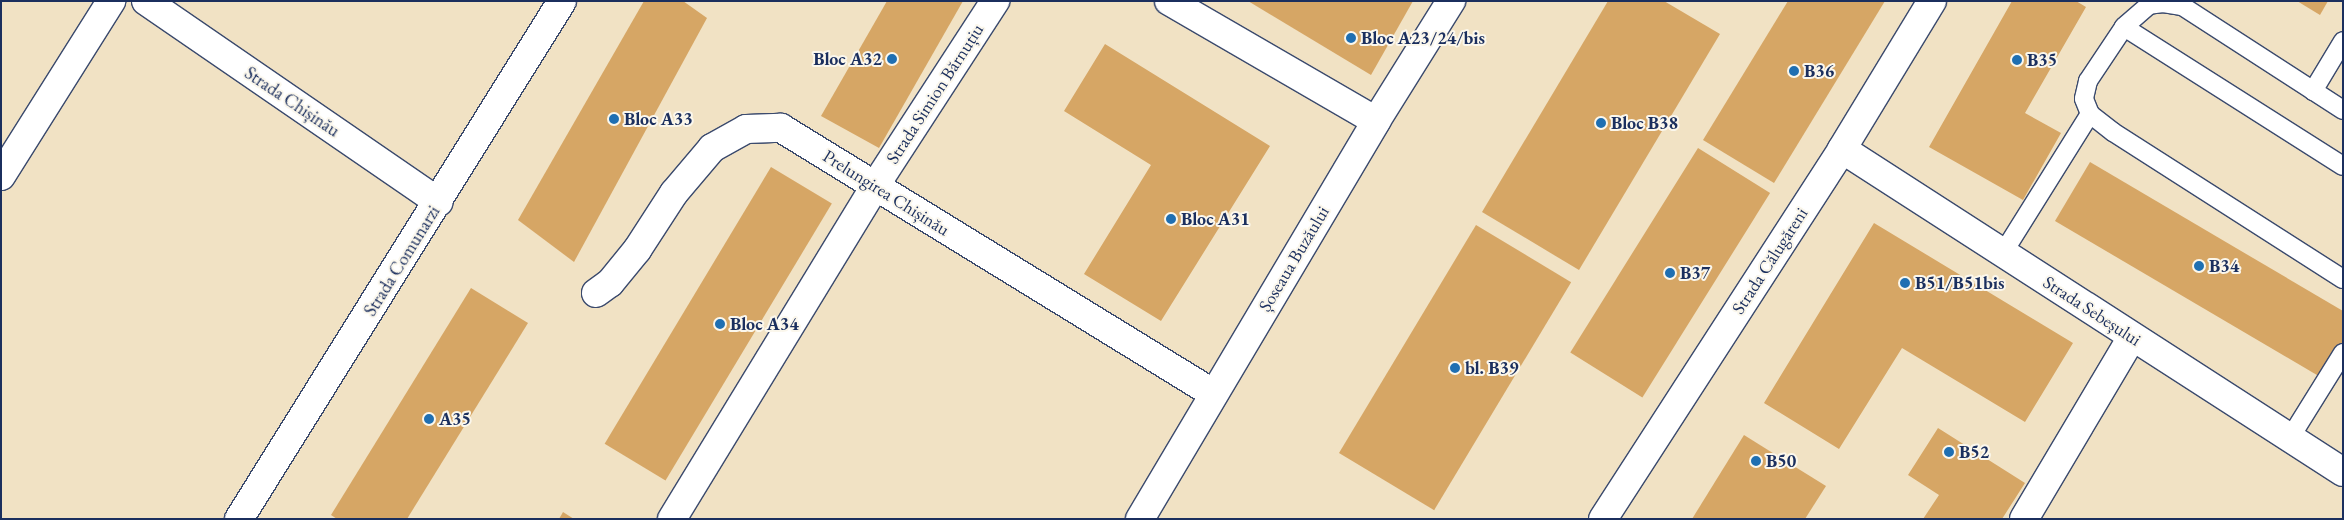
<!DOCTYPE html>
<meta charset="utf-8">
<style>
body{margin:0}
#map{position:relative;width:2344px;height:520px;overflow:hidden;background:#f1e2c4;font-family:"EB Garamond",serif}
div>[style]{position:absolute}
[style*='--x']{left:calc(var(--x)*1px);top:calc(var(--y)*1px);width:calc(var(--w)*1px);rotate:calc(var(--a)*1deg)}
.building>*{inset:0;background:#d6a665;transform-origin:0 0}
.roads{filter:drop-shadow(1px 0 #3b4a6d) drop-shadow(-1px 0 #3b4a6d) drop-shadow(0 1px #3b4a6d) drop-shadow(0 -1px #3b4a6d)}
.lane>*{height:18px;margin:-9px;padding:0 9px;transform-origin:9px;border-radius:9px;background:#fff}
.street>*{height:28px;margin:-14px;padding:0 14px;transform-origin:14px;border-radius:14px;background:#fff}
.primary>*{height:28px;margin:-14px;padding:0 14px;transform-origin:14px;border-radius:14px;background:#fff}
.dots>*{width:14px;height:14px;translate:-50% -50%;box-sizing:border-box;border:2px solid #fbf7ec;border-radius:50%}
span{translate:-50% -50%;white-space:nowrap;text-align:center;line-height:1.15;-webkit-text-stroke:4px #fbf7ec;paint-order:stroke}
.poi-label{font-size:18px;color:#1b2f5e;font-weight:700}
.left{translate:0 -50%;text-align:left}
.right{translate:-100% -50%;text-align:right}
.street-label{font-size:18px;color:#1b2f5e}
.frame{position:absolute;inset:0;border:2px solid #1b2f5e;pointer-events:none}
</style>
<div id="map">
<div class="building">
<i style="clip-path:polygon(644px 1px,683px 1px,707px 18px,574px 262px,518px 220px)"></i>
<i style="clip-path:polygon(887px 1px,963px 1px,879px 148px,821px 116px)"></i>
<i style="clip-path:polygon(1248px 1px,1413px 1px,1371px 75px)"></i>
<i style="clip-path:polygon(1608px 1px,1664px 1px,1720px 34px,1579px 270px,1482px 212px)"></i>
<i style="clip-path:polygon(1788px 1px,1885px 1px,1774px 183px,1703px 140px)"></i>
<i style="clip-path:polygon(2012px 1px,2076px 1px,2086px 7px,2025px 113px,2061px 133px,2023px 200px,1929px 147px)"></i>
<i style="clip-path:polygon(2297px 1px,2328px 1px,2320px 15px)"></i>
<i style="clip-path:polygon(1105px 44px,1270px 146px,1161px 321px,1084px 274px,1151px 165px,1064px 111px)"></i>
<i style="left:1698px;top:148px;width:85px;height:241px;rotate:32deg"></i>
<i style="clip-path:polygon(2090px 162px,2343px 311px,2343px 342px,2322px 378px,2055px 221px)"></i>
<i style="left:771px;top:167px;width:71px;height:323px;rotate:31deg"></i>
<i style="clip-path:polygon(1874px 223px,2073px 343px,2025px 422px,1902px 348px,1839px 449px,1764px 403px)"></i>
<i style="left:1476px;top:225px;width:111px;height:266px;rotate:31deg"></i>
<i style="clip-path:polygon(471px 288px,528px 323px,407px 519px,337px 519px,331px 515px)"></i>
<i style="clip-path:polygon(1938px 428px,2025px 483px,2002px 519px,1923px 519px,1939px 495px,1908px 475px)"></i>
<i style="clip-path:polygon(1744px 435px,1826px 486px,1805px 519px,1692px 519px)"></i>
<i style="clip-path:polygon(563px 512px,574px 519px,559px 519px)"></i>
</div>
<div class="roads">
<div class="lane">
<i style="--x:2124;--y:27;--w:259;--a:32.4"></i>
<i style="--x:2313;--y:91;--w:58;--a:-59"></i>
<i style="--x:2343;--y:110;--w:192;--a:-147.1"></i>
<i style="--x:2182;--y:6;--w:19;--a:-171"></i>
<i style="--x:2163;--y:3;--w:14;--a:172"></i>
<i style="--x:2149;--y:5;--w:33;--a:139"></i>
<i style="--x:2124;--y:27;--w:65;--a:123.7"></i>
<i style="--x:2088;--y:81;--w:18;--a:103"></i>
<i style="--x:2084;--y:99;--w:16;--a:68"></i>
<i style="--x:2090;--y:114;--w:29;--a:38"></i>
<i style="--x:2113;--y:132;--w:273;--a:32.6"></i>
<i style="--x:2003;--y:253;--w:164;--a:-58"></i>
<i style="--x:2290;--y:438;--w:100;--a:-58.1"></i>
</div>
<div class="street">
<i style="--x:146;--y:1;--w:355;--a:34.5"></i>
<i style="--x:1169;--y:1;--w:239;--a:30.1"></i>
<i style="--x:1842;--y:149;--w:596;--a:32.81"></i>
<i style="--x:1;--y:176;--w:207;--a:-57.8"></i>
<i style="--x:596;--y:293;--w:17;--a:-36"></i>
<i style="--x:610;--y:283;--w:43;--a:-50.7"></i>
<i style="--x:637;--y:250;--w:68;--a:-57"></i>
<i style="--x:674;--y:193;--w:59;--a:-49.8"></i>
<i style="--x:712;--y:148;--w:39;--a:-29"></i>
<i style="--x:746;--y:129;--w:35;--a:-2"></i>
<i style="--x:781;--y:128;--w:508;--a:31.56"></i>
<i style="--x:239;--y:519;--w:610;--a:-58.05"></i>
<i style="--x:672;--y:519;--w:390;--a:-58.6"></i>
<i style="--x:875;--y:186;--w:221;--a:-57"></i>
<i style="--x:1603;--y:519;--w:440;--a:-57.1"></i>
<i style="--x:1842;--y:149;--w:173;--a:-58.7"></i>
<i style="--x:2024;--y:519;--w:212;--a:-59.3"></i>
</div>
<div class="primary">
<i style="--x:1140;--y:519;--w:463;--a:-59.3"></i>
<i style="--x:1376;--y:121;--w:142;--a:-58"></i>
</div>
</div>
<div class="dots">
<i style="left:1351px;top:38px;background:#1f6fb2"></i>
<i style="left:892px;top:59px;background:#1f6fb2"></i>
<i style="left:2017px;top:60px;background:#1f6fb2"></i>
<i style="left:1794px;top:71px;background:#1f6fb2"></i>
<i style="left:614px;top:119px;background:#1f6fb2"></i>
<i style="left:1601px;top:123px;background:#1f6fb2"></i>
<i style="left:1171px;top:219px;background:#1f6fb2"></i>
<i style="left:2199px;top:266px;background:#1f6fb2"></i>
<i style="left:1670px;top:273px;background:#1f6fb2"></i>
<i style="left:1905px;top:283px;background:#1f6fb2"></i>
<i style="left:720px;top:324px;background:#1f6fb2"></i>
<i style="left:1455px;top:368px;background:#1f6fb2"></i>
<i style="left:429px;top:419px;background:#1f6fb2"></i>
<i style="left:1949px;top:452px;background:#1f6fb2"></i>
<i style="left:1756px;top:461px;background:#1f6fb2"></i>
</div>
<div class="poi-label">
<span class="left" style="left:1361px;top:38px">Bloc A23/24/bis</span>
<span class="right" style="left:882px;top:59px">Bloc A32</span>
<span class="left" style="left:2027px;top:60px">B35</span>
<span class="left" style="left:1804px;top:71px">B36</span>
<span class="left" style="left:624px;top:119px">Bloc A33</span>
<span class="left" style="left:1611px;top:123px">Bloc B38</span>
<span class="left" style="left:1181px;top:219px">Bloc A31</span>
<span class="left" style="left:2209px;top:266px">B34</span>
<span class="left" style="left:1680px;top:273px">B37</span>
<span class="left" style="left:1915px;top:283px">B51/B51bis</span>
<span class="left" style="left:730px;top:324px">Bloc A34</span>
<span class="left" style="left:1465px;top:368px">bl. B39</span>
<span class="left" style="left:439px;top:419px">A35</span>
<span class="left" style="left:1959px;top:452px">B52</span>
<span class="left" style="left:1766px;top:461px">B50</span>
</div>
<div class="street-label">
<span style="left:935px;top:94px;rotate:-57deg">Strada Simion Bărnuțiu</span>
<span style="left:292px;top:102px;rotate:34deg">Strada Chișinău</span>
<span style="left:886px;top:193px;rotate:32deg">Prelungirea Chișinău</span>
<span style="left:1294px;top:259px;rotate:-59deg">Șoseaua Buzăului</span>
<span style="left:402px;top:261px;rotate:-58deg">Strada Comunarzi</span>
<span style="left:1770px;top:261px;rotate:-57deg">Strada Călugăreni</span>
<span style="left:2092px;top:311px;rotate:33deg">Strada Sebeșului</span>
</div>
<div class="frame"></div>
</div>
